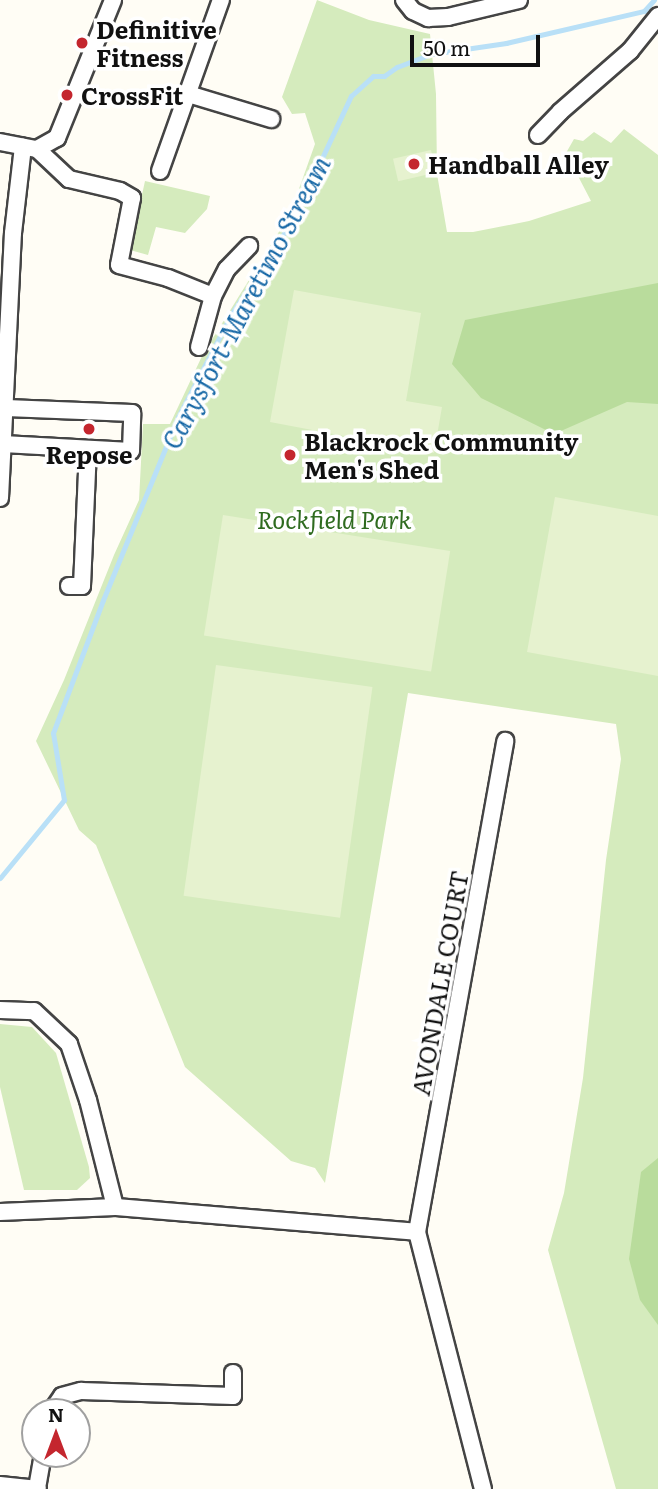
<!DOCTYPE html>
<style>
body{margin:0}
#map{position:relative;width:658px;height:1489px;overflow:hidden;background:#fffdf5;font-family:Literata,serif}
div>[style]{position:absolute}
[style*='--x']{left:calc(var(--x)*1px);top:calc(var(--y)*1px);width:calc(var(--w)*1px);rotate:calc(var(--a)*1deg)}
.green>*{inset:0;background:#d5ebbd}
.forest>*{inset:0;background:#b9dc9c}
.pitch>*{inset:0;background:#e6f2cf;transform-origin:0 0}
.stream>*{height:5px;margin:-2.5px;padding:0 2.5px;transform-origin:2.5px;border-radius:2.5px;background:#b9e0f7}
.roads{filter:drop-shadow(2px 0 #444) drop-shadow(-2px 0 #444) drop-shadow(0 2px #444) drop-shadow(0 -2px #444)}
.minor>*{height:16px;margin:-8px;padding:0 8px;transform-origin:8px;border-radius:8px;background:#fff}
.dots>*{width:19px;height:19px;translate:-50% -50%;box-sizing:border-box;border:4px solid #fff;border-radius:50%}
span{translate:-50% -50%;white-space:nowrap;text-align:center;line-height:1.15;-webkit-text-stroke:7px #fff;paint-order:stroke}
.poi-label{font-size:24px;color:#111;font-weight:700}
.left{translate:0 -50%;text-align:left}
.park-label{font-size:24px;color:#2f6b1f;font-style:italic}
.street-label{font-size:24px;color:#111}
.water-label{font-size:26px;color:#1768a6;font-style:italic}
.north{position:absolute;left:21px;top:1398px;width:70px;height:70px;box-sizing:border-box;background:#fff;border:2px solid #a0a0a0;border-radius:50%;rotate:0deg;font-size:19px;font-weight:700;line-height:28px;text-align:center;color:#111}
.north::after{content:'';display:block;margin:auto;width:24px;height:32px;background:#c4262e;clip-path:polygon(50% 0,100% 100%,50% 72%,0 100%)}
.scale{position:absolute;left:410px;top:35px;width:130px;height:32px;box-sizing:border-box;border:4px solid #111;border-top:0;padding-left:9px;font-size:21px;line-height:24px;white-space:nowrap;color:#111;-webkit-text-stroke:5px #fff;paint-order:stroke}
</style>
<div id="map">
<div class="green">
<i style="clip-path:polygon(317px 0,369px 20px,430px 34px,436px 94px,437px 174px,447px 232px,473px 232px,529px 221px,591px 201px,566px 153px,574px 139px,583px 141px,594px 132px,611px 143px,624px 129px,658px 155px,658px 1489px,616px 1489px,548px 1250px,564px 1193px,583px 1078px,606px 860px,621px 759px,616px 724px,408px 693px,325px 1183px,315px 1168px,291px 1161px,185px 1067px,96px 845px,79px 830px,36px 741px,64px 680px,114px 555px,139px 500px,143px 424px,170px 424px,203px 354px,290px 214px,315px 144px,305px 113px,292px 114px,282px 97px)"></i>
<i style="clip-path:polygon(145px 181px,210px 196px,207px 209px,185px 233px,156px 227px,148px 255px,130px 250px)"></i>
<i style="clip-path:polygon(0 1024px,32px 1027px,56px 1053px,89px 1167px,90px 1178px,77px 1190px,24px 1190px,0 1087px)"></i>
</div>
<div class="forest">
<i style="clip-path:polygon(658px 283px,658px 404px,627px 402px,554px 434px,481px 398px,452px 364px,465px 320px)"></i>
<i style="clip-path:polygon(658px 1158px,658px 1325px,640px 1300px,629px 1259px,641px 1172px)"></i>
</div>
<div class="pitch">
<i style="left:431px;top:150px;width:23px;height:39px;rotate:77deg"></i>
<i style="clip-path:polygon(294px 290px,421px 313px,406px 401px,442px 407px,434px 453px,270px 422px)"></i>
<i style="clip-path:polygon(555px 497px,658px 516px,658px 676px,527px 652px)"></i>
<i style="left:223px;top:515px;width:230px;height:122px;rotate:9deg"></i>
<i style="left:216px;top:665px;width:158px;height:233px;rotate:8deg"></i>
</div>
<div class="stream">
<i style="--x:0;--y:878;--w:101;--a:-50.6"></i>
<i style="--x:64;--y:800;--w:68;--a:-99.3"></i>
<i style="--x:53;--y:733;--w:142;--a:-69.4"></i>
<i style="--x:103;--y:600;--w:198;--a:-67.7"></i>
<i style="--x:178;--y:417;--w:117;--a:-62.6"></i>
<i style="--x:232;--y:313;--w:113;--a:-56.9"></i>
<i style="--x:294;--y:218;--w:135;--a:-65"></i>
<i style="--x:351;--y:96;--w:30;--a:-42"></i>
<i style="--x:373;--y:76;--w:11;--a:0"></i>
<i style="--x:384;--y:76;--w:16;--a:-35"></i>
<i style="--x:397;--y:67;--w:36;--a:-21"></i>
<i style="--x:431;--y:54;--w:76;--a:-8.3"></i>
<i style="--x:506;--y:43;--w:142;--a:-13.1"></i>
<i style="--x:644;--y:11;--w:15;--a:-48"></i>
</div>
<div class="roads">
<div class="minor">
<i style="--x:404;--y:0;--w:14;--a:51"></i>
<i style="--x:413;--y:11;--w:17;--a:25"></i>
<i style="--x:428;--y:18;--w:20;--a:-3"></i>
<i style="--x:448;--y:17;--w:73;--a:-13.5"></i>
<i style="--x:188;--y:94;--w:87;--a:16.8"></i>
<i style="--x:538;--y:135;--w:32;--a:-46"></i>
<i style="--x:560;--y:112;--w:93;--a:-41.1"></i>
<i style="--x:630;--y:51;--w:45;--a:-51.3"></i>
<i style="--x:0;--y:142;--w:38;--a:11"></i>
<i style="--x:37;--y:149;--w:23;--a:-29"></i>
<i style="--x:57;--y:138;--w:149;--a:-67.9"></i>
<i style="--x:37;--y:149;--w:44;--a:43.2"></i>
<i style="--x:69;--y:179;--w:52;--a:13.2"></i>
<i style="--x:120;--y:191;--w:14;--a:30"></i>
<i style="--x:132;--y:198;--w:68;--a:101"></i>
<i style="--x:119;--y:265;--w:51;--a:14.9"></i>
<i style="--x:168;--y:278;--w:48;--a:21.8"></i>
<i style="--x:160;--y:171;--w:182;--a:-70.4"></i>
<i style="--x:199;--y:347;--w:53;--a:-74.6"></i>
<i style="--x:213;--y:296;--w:30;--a:-63"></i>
<i style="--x:227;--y:269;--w:32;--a:-46"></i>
<i style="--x:3;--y:444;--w:128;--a:3.1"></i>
<i style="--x:131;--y:451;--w:38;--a:-88"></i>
<i style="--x:132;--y:413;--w:126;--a:-177.7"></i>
<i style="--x:0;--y:498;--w:265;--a:-87.2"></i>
<i style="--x:13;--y:233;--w:87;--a:-83.4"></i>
<i style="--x:69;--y:586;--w:13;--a:0"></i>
<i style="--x:82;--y:586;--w:137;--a:-87.5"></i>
<i style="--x:0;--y:1010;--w:34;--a:2"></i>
<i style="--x:34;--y:1011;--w:48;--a:43.3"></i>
<i style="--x:69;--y:1044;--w:59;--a:71.3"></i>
<i style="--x:88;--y:1100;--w:110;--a:75.8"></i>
<i style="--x:0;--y:1212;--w:115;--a:-2.5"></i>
<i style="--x:115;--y:1207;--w:303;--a:4.7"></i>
<i style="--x:417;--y:1232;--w:265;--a:75.6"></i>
<i style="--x:417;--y:1232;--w:499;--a:-79.8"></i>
<i style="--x:51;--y:1412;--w:19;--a:-55"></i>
<i style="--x:62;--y:1396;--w:20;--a:-15"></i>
<i style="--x:81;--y:1391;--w:152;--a:1.9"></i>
<i style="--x:233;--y:1396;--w:23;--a:-90"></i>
<i style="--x:0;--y:1485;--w:38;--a:6"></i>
<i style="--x:37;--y:1488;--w:35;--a:-80"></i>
</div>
</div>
<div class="dots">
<i style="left:82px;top:43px;background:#c4262e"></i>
<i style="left:67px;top:95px;background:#c4262e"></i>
<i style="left:414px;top:164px;background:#c4262e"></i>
<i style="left:89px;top:429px;background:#c4262e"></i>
<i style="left:290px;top:455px;background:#c4262e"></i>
</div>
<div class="poi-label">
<span class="left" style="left:96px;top:43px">Definitive<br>Fitness</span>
<span class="left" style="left:81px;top:95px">CrossFit</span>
<span class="left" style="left:428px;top:164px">Handball Alley</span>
<span class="left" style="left:304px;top:455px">Blackrock Community<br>Men's Shed</span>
<span style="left:89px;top:454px">Repose</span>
</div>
<div class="park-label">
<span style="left:334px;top:519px">Rockfield Park</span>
</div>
<div class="street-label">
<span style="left:439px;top:983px;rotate:-80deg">AVONDALE COURT</span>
</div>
<div class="water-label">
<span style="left:245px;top:302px;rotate:-62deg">Carysfort-Maretimo Stream</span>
</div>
<div class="north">N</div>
<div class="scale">50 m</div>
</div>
